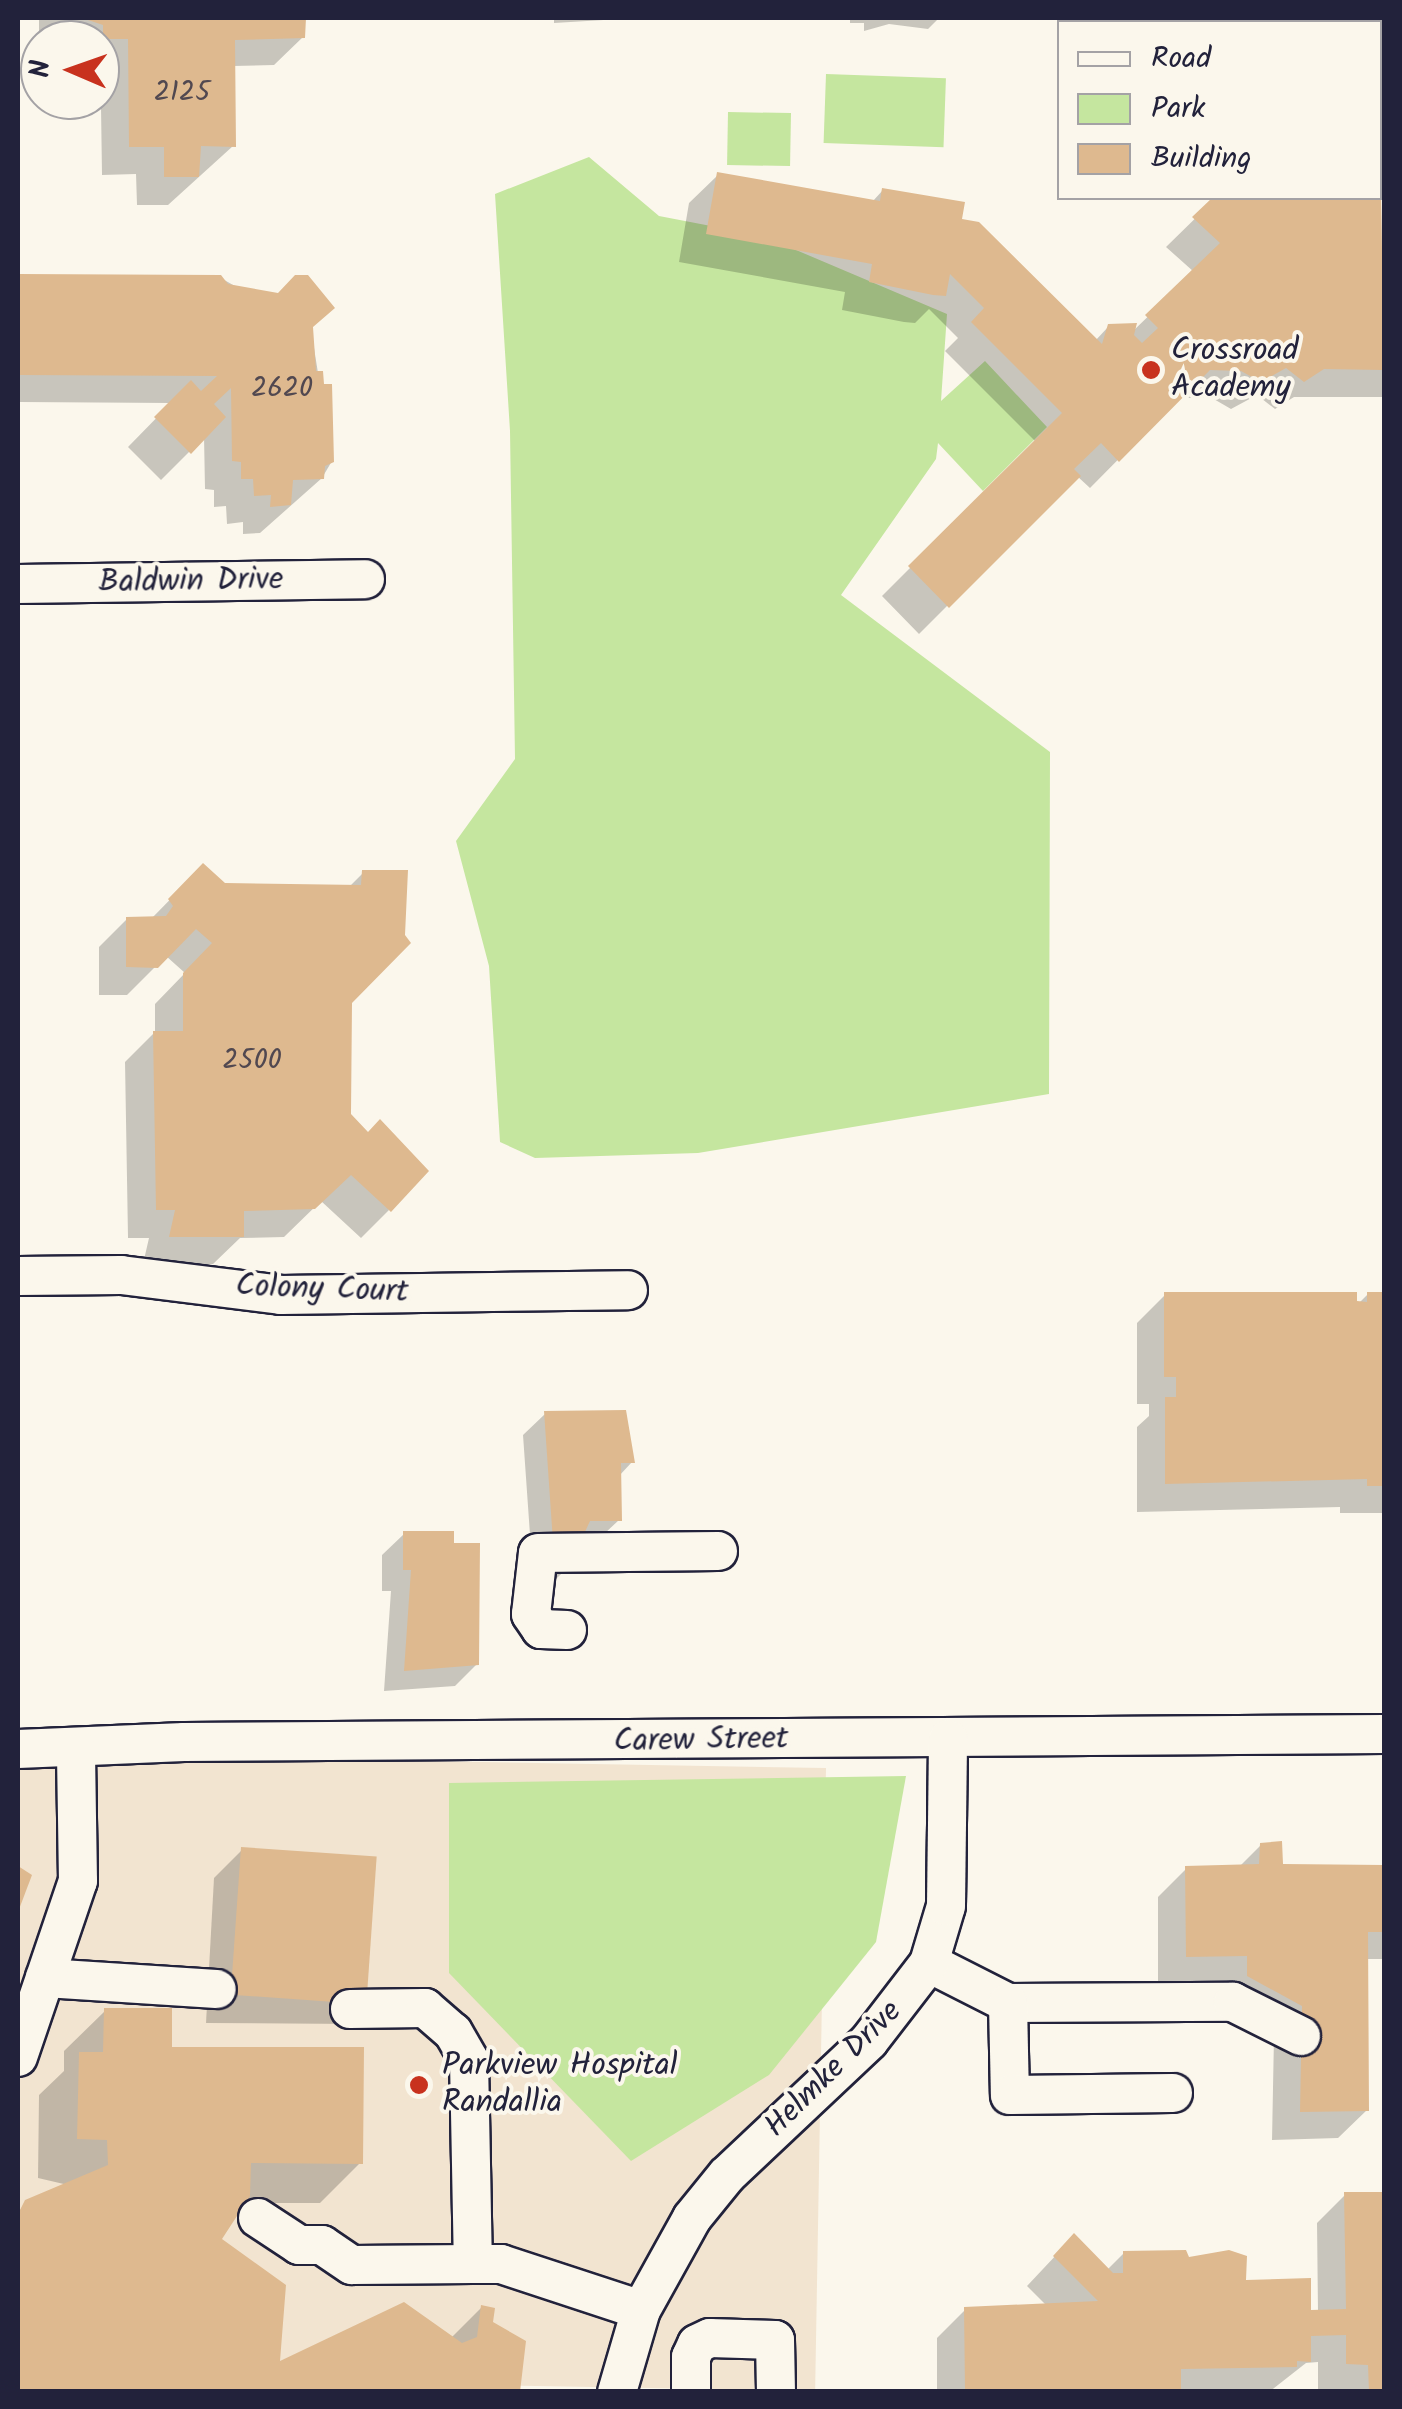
<!DOCTYPE html>
<style>
body{margin:0}
#map{position:relative;width:1402px;height:2409px;overflow:hidden;background:#fbf7ec;font-family:Kalam,sans-serif}
div>[style]{position:absolute}
[style*='--x']{left:calc(var(--x)*1px);top:calc(var(--y)*1px);width:calc(var(--w)*1px);rotate:calc(var(--a)*1deg)}
.built>*{inset:0;background:#f2e4d0;transform-origin:0 0}
.green>*{inset:0;background:#c5e69f;transform-origin:0 0}
.shadow>*{inset:0;background:#0003}
.building>*{inset:0;background:#deb98f;transform-origin:0 0}
.roads{filter:drop-shadow(2px 0 #22223b) drop-shadow(-2px 0 #22223b) drop-shadow(0 2px #22223b) drop-shadow(0 -2px #22223b)}
.minor>*{height:38px;margin:-19px;padding:0 19px;transform-origin:19px;border-radius:19px;background:#fbf7ec}
.dots>*{width:28px;height:28px;translate:-50% -50%;box-sizing:border-box;border:5px solid #fbf7ec;border-radius:50%}
span{translate:-50% -50%;white-space:nowrap;text-align:center;line-height:1.15;-webkit-text-stroke:8px #fbf7ec;paint-order:stroke}
.number-label{font-size:28px;color:#514850}
.number-label span{-webkit-text-stroke-width:0}
.poi-label{font-size:32px;color:#22223b}
.left{translate:0 -50%;text-align:left}
.street-label{font-size:32px;color:#22223b}
.frame{position:absolute;inset:0;border:20px solid #22223b;pointer-events:none}
.legend{position:absolute;left:1057px;top:20px;width:325px;height:180px;box-sizing:border-box;background:#fbf7ec;border:2px solid #a4a2a5;margin:0;padding:12px 18px;list-style:none;font-size:30px;color:#22223b}
.legend li{display:flex;align-items:center;gap:20px;height:50px}
.legend b{width:50px;border:2px solid #a4a2a5}
.north{position:absolute;left:20px;top:20px;width:100px;height:100px;box-sizing:border-box;background:#fbf7ec;border:2px solid #a4a2a5;border-radius:50%;rotate:272deg;font-size:28px;font-weight:700;line-height:40px;text-align:center;color:#22223b}
.north::after{content:'';display:block;margin:auto;width:35px;height:45px;background:#c8321e;clip-path:polygon(50% 0,100% 100%,50% 72%,0 100%)}
</style>
<div id="map">
<div class="built">
<i style="left:826px;top:1768px;width:623px;height:808px;rotate:91deg"></i>
</div>
<div class="green">
<i style="left:826px;top:74px;width:120px;height:69px;rotate:2deg"></i>
<i style="left:728px;top:112px;width:63px;height:53px;rotate:1deg"></i>
<i style="clip-path:polygon(589px 157px,659px 216px,763px 236px,947px 314px,941px 401px,985px 361px,1047px 427px,983px 491px,938px 443px,936px 459px,841px 595px,1050px 752px,1049px 1094px,698px 1153px,535px 1158px,500px 1142px,489px 966px,456px 841px,515px 759px,510px 431px,495px 194px)"></i>
<i style="clip-path:polygon(906px 1776px,876px 1942px,769px 2075px,631px 2161px,449px 1973px,449px 1783px)"></i>
</div>
<div class="shadow">
<i style="clip-path:polygon(39px 18px,303px 18px,303px 37px,274px 65px,233px 66px,233px 146px,168px 205px,137px 205px,136px 174px,102px 175px,100px 40px,47px 40px,39px 32px)"></i>
<i style="clip-path:polygon(554px 18px,637px 18px,554px 23px)"></i>
<i style="clip-path:polygon(850px 18px,939px 18px,928px 29px,889px 24px,864px 31px,864px 23px,850px 23px)"></i>
<i style="clip-path:polygon(1380px 135px,1384px 397px,1294px 397px,1275px 409px,1257px 395px,1231px 409px,1212px 398px,1179px 398px,1090px 488px,1077px 476px,919px 634px,882px 596px,1036px 442px,945px 351px,958px 338px,929px 309px,915px 323px,904px 322px,842px 310px,845px 292px,679px 262px,689px 203px,718px 175px,872px 202px,883px 190px,959px 221px,1095px 341px,1109px 326px,1132px 332px,1194px 272px,1166px 247px,1216px 198px,1380px 198px)"></i>
<i style="clip-path:polygon(18px 276px,219px 277px,311px 329px,332px 461px,322px 478px,260px 533px,243px 534px,243px 522px,227px 524px,226px 506px,214px 507px,214px 490px,205px 489px,204px 437px,161px 480px,128px 447px,171px 403px,18px 402px)"></i>
<i style="clip-path:polygon(203px 866px,224px 886px,348px 888px,363px 873px,350px 1002px,349px 1115px,389px 1210px,361px 1238px,321px 1201px,284px 1237px,240px 1238px,213px 1264px,143px 1264px,149px 1238px,128px 1238px,125px 1062px,155px 1032px,155px 1004px,185px 973px,166px 956px,127px 995px,99px 995px,99px 947px,127px 919px,151px 919px)"></i>
<i style="clip-path:polygon(1368px 1294px,1384px 1294px,1384px 1513px,1340px 1513px,1340px 1507px,1137px 1512px,1137px 1427px,1149px 1416px,1149px 1404px,1137px 1404px,1137px 1323px,1165px 1295px,1355px 1307px)"></i>
<i style="clip-path:polygon(545px 1414px,632px 1462px,619px 1476px,619px 1520px,543px 1591px,534px 1592px,523px 1435px)"></i>
<i style="clip-path:polygon(404px 1534px,477px 1664px,455px 1686px,384px 1691px,391px 1591px,382px 1591px,382px 1555px)"></i>
<i style="clip-path:polygon(1261px 1845px,1280px 1866px,1384px 1867px,1384px 1959px,1366px 1959px,1367px 2110px,1338px 2138px,1272px 2140px,1274px 2035px,1158px 1984px,1158px 1897px,1186px 1869px,1239px 1867px)"></i>
<i style="clip-path:polygon(242px 1850px,374px 1858px,353px 2024px,206px 2023px,214px 1878px)"></i>
<i style="clip-path:polygon(105px 2011px,360px 2163px,320px 2203px,243px 2203px,218px 2240px,277px 2365px,451px 2338px,482px 2307px,517px 2392px,18px 2392px,18px 2211px,68px 2185px,38px 2178px,39px 2095px,64px 2071px,64px 2051px)"></i>
<i style="clip-path:polygon(1345px 2195px,1384px 2198px,1384px 2392px,1318px 2392px,1318px 2362px,1306px 2363px,1269px 2392px,937px 2392px,937px 2338px,965px 2310px,1047px 2306px,1027px 2286px,1074px 2236px,1107px 2270px,1124px 2253px,1187px 2260px,1318px 2313px,1317px 2223px)"></i>
</div>
<div class="building">
<i style="clip-path:polygon(82px 18px,306px 18px,305px 38px,235px 40px,236px 147px,201px 146px,199px 177px,164px 177px,164px 147px,129px 147px,128px 39px,103px 39px,103px 25px)"></i>
<i style="clip-path:polygon(1380px 132px,1384px 370px,1324px 369px,1304px 382px,1286px 368px,1261px 382px,1241px 371px,1210px 370px,1119px 462px,1101px 443px,1074px 469px,1081px 476px,949px 608px,908px 566px,1062px 413px,971px 322px,984px 308px,950px 274px,946px 296px,933px 295px,869px 282px,872px 264px,706px 234px,717px 172px,880px 201px,882px 188px,965px 202px,962px 219px,979px 222px,1102px 344px,1108px 324px,1137px 323px,1134px 335px,1142px 343px,1158px 328px,1145px 315px,1220px 243px,1192px 217px,1212px 198px,1380px 198px)"></i>
<i style="clip-path:polygon(18px 274px,221px 275px,228px 284px,278px 293px,295px 275px,308px 275px,335px 308px,313px 327px,316px 371px,323px 371px,324px 384px,332px 384px,334px 462px,325px 466px,324px 479px,293px 480px,291px 505px,270px 507px,271px 495px,254px 496px,253px 479px,241px 479px,241px 462px,232px 461px,231px 388px,214px 404px,226px 417px,191px 454px,154px 417px,191px 380px,201px 391px,217px 376px,18px 375px)"></i>
<i style="clip-path:polygon(203px 863px,225px 883px,361px 885px,362px 870px,408px 870px,405px 935px,411px 943px,352px 1003px,351px 1114px,368px 1132px,380px 1119px,429px 1171px,391px 1212px,351px 1175px,315px 1209px,244px 1211px,244px 1237px,169px 1237px,175px 1210px,156px 1210px,153px 1031px,183px 1031px,183px 973px,212px 943px,196px 929px,158px 968px,126px 967px,126px 917px,166px 916px,173px 906px,168px 899px)"></i>
<i style="clip-path:polygon(1164px 1292px,1357px 1292px,1357px 1301px,1367px 1302px,1367px 1292px,1384px 1292px,1384px 1486px,1367px 1486px,1367px 1479px,1165px 1484px,1165px 1397px,1176px 1397px,1176px 1377px,1164px 1377px)"></i>
<i style="clip-path:polygon(626px 1410px,635px 1463px,621px 1463px,622px 1521px,590px 1521px,567px 1571px,555px 1571px,544px 1411px)"></i>
<i style="clip-path:polygon(403px 1531px,454px 1531px,454px 1543px,480px 1543px,479px 1665px,404px 1671px,411px 1570px,403px 1570px)"></i>
<i style="clip-path:polygon(1282px 1841px,1283px 1864px,1384px 1865px,1384px 1932px,1368px 1932px,1369px 2111px,1300px 2112px,1302px 2006px,1247px 1976px,1247px 1956px,1186px 1957px,1185px 1866px,1259px 1864px,1260px 1843px)"></i>
<i style="left:241px;top:1847px;width:136px;height:148px;rotate:4deg"></i>
<i style="clip-path:polygon(18px 1866px,32px 1875px,18px 1912px)"></i>
<i style="clip-path:polygon(104px 2008px,172px 2008px,172px 2047px,364px 2047px,363px 2164px,251px 2163px,250px 2196px,222px 2239px,286px 2285px,280px 2361px,404px 2302px,462px 2343px,477px 2337px,481px 2305px,495px 2308px,493px 2322px,526px 2341px,520px 2392px,18px 2392px,18px 2214px,25px 2200px,108px 2165px,107px 2140px,77px 2139px,79px 2052px,103px 2052px)"></i>
<i style="clip-path:polygon(1344px 2192px,1384px 2192px,1384px 2392px,1369px 2392px,1368px 2365px,1346px 2364px,1346px 2335px,1311px 2336px,1311px 2362px,1297px 2361px,1297px 2367px,1181px 2369px,1181px 2392px,965px 2390px,964px 2307px,1098px 2301px,1053px 2256px,1074px 2233px,1113px 2273px,1123px 2273px,1123px 2251px,1186px 2250px,1189px 2257px,1229px 2250px,1247px 2256px,1246px 2280px,1311px 2278px,1311px 2310px,1346px 2309px)"></i>
</div>
<div class="roads">
<div class="minor">
<i style="--x:18;--y:584;--w:347;--a:-0.8"></i>
<i style="--x:18;--y:1276;--w:103;--a:-0.6"></i>
<i style="--x:121;--y:1275;--w:161;--a:7.1"></i>
<i style="--x:281;--y:1295;--w:347;--a:-0.8"></i>
<i style="--x:567;--y:1630;--w:26;--a:-178"></i>
<i style="--x:541;--y:1629;--w:18;--a:-124"></i>
<i style="--x:531;--y:1614;--w:61;--a:-83.5"></i>
<i style="--x:538;--y:1553;--w:180;--a:-0.6"></i>
<i style="--x:18;--y:1749;--w:166;--a:-2.4"></i>
<i style="--x:184;--y:1742;--w:1200;--a:-0.38"></i>
<i style="--x:929;--y:1963;--w:89;--a:26.9"></i>
<i style="--x:1008;--y:2003;--w:225;--a:-0.3"></i>
<i style="--x:1233;--y:2002;--w:76;--a:26.6"></i>
<i style="--x:45;--y:1978;--w:172;--a:3.7"></i>
<i style="--x:1008;--y:2003;--w:92;--a:88.8"></i>
<i style="--x:1010;--y:2095;--w:163;--a:-0.7"></i>
<i style="--x:350;--y:2009;--w:75;--a:-0.8"></i>
<i style="--x:425;--y:2008;--w:37;--a:41"></i>
<i style="--x:453;--y:2032;--w:32;--a:60"></i>
<i style="--x:469;--y:2060;--w:204;--a:88.9"></i>
<i style="--x:473;--y:2264;--w:28;--a:0"></i>
<i style="--x:501;--y:2264;--w:147;--a:18.2"></i>
<i style="--x:18;--y:2057;--w:186;--a:-71.2"></i>
<i style="--x:78;--y:1881;--w:133;--a:-90.9"></i>
<i style="--x:258;--y:2218;--w:49;--a:33.4"></i>
<i style="--x:299;--y:2245;--w:23;--a:0"></i>
<i style="--x:322;--y:2245;--w:36;--a:34"></i>
<i style="--x:352;--y:2265;--w:121;--a:-0.5"></i>
<i style="--x:617;--y:2392;--w:85;--a:-73.7"></i>
<i style="--x:641;--y:2310;--w:105;--a:-61"></i>
<i style="--x:692;--y:2218;--w:55;--a:-50.9"></i>
<i style="--x:727;--y:2175;--w:195;--a:-43.3"></i>
<i style="--x:869;--y:2041;--w:98;--a:-52.4"></i>
<i style="--x:929;--y:1963;--w:59;--a:-73.4"></i>
<i style="--x:946;--y:1906;--w:167;--a:-89.3"></i>
<i style="--x:691;--y:2392;--w:35;--a:-90"></i>
<i style="--x:691;--y:2357;--w:14;--a:-65"></i>
<i style="--x:697;--y:2344;--w:14;--a:-25"></i>
<i style="--x:710;--y:2338;--w:65;--a:1.8"></i>
<i style="--x:775;--y:2340;--w:52;--a:88.9"></i>
</div>
</div>
<div class="dots">
<i style="left:1151px;top:370px;background:#c8321e"></i>
<i style="left:419px;top:2085px;background:#c8321e"></i>
</div>
<div class="number-label">
<span style="left:182px;top:93px">2125</span>
<span style="left:282px;top:389px">2620</span>
<span style="left:252px;top:1061px">2500</span>
</div>
<div class="poi-label">
<span class="left" style="left:1171px;top:370px">Crossroad<br>Academy</span>
<span class="left" style="left:442px;top:2085px">Parkview Hospital<br>Randallia</span>
</div>
<div class="street-label">
<span style="left:191px;top:582px;rotate:-1deg">Baldwin Drive</span>
<span style="left:322px;top:1290px;rotate:2deg">Colony Court</span>
<span style="left:701px;top:1741px;rotate:-1deg">Carew Street</span>
<span style="left:834px;top:2070px;rotate:-45deg">Helmke Drive</span>
</div>
<div class="frame"></div>
<ul class="legend">
<li><b style="height:12px;background:#fbf7ec"></b>Road</li>
<li><b style="height:28px;background:#c5e69f"></b>Park</li>
<li><b style="height:28px;background:#deb98f"></b>Building</li>
</ul>
<div class="north">N</div>
</div>
